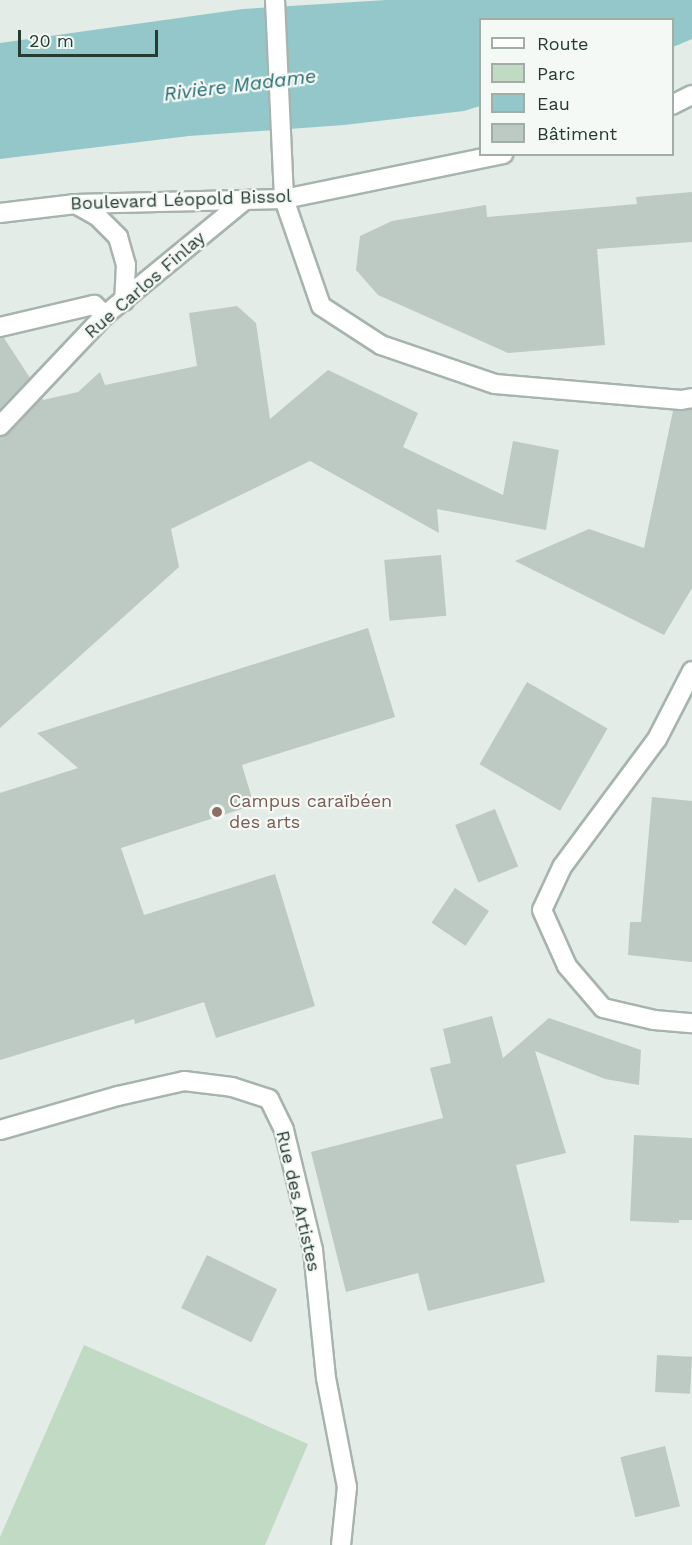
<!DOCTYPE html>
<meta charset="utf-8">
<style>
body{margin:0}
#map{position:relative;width:692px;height:1545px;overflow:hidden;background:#e4ece8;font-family:"Work Sans",sans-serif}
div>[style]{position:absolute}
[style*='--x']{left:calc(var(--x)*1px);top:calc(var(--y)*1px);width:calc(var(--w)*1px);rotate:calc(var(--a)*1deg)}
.green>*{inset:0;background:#c0dac4}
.water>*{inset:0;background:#93c7ca}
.building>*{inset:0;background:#bdc9c3;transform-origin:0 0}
.roads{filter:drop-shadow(2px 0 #a7b4ae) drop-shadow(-2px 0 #a7b4ae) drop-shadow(0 2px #a7b4ae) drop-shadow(0 -2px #a7b4ae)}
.minor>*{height:18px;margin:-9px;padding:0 9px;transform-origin:9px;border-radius:9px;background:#fff}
.tertiary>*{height:18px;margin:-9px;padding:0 9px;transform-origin:9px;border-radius:9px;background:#fff}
.dots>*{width:16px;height:16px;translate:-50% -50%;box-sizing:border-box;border:3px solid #f5f9f6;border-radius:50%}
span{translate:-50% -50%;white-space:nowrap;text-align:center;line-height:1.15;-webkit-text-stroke:4.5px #f5f9f6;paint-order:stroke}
.street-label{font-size:18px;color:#263c33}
.education-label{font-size:18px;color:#785e54}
.left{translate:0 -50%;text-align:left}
.water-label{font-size:20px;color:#276c71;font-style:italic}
.legend{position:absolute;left:479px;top:18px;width:195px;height:138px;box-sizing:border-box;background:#f5f9f6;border:2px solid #a2ada8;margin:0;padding:8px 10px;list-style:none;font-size:18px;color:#263c33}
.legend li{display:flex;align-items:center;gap:12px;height:30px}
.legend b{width:30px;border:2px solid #a2ada8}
.scale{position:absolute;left:18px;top:30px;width:140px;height:27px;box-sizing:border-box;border:3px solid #263c33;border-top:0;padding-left:8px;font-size:18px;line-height:21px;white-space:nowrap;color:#263c33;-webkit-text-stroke:4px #f5f9f6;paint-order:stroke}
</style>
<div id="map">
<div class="green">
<i style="clip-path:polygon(84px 1345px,308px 1444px,265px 1545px,0 1545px,0 1537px)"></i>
</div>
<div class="water">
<i style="clip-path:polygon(386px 0,692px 0,692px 39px,673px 47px,672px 20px,480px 20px,480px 106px,464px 111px,344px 125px,189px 136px,0 159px,0 43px,243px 9px)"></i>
</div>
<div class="building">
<i style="clip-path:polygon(692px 192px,692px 242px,597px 249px,605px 345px,508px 353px,378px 295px,356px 270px,360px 236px,392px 221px,486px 205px,487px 217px,637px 204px,636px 197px)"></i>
<i style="clip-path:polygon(237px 306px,256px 323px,270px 419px,328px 370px,418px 413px,403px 447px,503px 495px,513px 441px,559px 450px,546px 530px,437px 509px,439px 533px,310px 461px,171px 529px,179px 567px,0 728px,0 437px,8px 434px,42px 398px,43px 400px,78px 392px,100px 372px,105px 385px,197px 366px,189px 313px)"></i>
<i style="clip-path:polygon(0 338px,4px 338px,30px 378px,0 410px)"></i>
<i style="clip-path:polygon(692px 409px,692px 588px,664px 635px,515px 561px,589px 529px,644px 548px,673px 411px)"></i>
<i style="left:441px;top:555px;width:61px;height:57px;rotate:85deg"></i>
<i style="clip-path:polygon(368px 628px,395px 717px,242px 765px,254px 805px,121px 848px,144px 915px,275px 874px,315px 1006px,216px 1038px,204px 1002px,135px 1024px,134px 1019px,0 1060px,0 793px,78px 768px,37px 733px)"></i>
<i style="left:527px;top:682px;width:93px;height:95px;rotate:30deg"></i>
<i style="clip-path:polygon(652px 797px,692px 801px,692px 962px,628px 955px,630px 922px,641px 922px)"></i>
<i style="left:495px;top:809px;width:62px;height:43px;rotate:68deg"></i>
<i style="left:455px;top:888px;width:41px;height:42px;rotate:34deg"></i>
<i style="clip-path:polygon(492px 1016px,503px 1058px,549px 1018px,641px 1050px,639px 1085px,605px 1079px,535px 1051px,566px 1153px,516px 1165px,545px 1282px,428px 1311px,418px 1273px,346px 1292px,311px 1152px,443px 1118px,430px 1068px,451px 1063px,443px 1029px)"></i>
<i style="clip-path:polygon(634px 1135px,692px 1138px,692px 1220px,679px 1220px,679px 1223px,630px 1221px)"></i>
<i style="left:207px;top:1255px;width:78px;height:59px;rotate:26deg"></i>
<i style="left:657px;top:1355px;width:35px;height:37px;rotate:3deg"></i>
<i style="left:665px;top:1446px;width:62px;height:46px;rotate:76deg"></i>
</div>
<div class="roads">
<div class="minor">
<i style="--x:672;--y:105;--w:22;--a:-27"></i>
<i style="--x:77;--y:205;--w:23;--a:29"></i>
<i style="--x:97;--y:216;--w:30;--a:45"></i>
<i style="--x:118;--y:237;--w:29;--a:74"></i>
<i style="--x:126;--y:265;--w:36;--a:93"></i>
<i style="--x:0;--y:213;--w:76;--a:-6.8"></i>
<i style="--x:75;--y:204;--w:209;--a:-1.4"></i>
<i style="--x:284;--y:199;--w:224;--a:-11.6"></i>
<i style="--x:0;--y:327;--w:97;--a:-13.2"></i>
<i style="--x:94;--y:305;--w:15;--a:42"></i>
<i style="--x:0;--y:426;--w:153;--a:-46.6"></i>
<i style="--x:105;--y:315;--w:181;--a:-39.4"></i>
<i style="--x:692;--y:671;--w:76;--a:117.2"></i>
<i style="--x:657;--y:739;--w:159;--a:126.6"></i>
<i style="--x:562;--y:867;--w:47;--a:114.9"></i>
<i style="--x:542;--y:910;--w:61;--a:65.9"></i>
<i style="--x:567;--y:966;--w:55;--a:49.4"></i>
<i style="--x:603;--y:1008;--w:52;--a:13.2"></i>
<i style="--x:654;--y:1020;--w:38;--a:5"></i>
<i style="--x:0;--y:1130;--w:123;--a:-16.1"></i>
<i style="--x:118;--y:1096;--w:68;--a:-12.8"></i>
<i style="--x:184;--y:1081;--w:48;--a:7.1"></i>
<i style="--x:232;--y:1087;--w:39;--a:18"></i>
<i style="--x:269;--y:1099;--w:34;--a:64"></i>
<i style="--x:284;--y:1130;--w:123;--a:76.4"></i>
<i style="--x:313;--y:1250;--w:129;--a:84.2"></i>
<i style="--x:326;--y:1378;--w:111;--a:79.1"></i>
<i style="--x:347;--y:1487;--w:58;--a:95.9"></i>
</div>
<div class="tertiary">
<i style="--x:275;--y:0;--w:199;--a:87.4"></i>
<i style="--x:284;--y:199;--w:113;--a:70.9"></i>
<i style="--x:321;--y:306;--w:72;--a:33"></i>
<i style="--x:381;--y:345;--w:120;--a:18.9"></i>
<i style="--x:495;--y:384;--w:187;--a:4.9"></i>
<i style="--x:681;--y:400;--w:11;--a:-10"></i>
</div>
</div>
<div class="dots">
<i style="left:217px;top:812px;background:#8d6e63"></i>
</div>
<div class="street-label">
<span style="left:181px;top:200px;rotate:-2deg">Boulevard Léopold Bissol</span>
<span style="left:145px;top:285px;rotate:-41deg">Rue Carlos Finlay</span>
<span style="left:298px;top:1201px;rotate:77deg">Rue des Artistes</span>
</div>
<div class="education-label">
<span class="left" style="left:229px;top:812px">Campus caraïbéen<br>des arts</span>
</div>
<div class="water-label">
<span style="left:240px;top:85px;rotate:-7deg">Rivière Madame</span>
</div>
<ul class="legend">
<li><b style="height:8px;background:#fff"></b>Route</li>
<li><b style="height:16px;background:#c0dac4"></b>Parc</li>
<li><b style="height:16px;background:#93c7ca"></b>Eau</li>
<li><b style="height:16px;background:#bdc9c3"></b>Bâtiment</li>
</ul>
<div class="scale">20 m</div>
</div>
